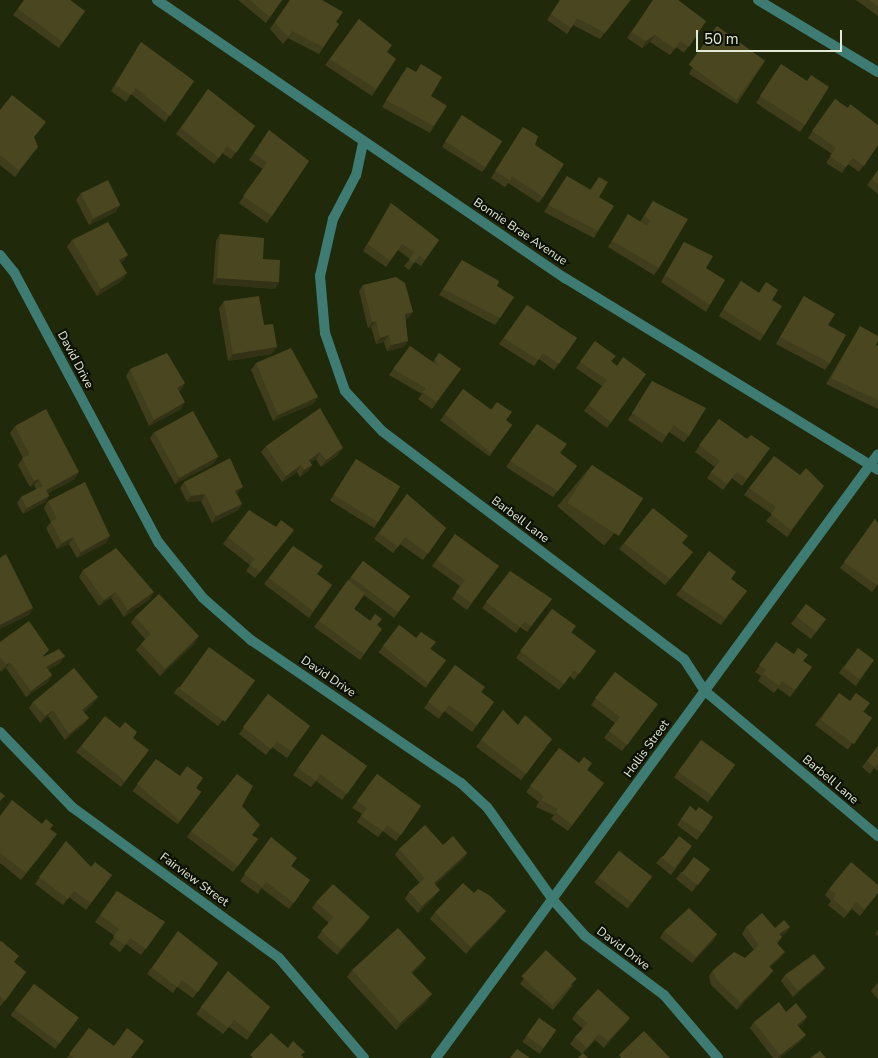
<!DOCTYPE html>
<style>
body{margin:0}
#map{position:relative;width:878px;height:1058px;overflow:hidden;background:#202a0b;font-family:"Nunito Sans",sans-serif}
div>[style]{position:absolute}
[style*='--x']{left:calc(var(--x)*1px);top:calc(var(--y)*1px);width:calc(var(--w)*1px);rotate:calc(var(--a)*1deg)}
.minor>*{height:10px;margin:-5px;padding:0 5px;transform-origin:5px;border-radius:5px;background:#3e7b73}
.wall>*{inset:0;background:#403d1c;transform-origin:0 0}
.shaded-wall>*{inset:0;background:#343216}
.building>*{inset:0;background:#4a4720;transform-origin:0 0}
span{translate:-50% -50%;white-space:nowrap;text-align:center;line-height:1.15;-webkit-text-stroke:4.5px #0d1105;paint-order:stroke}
.street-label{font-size:12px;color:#e2e9d6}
.scale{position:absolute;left:696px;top:30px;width:146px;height:22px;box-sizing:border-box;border:2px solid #e2e9d6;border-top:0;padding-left:6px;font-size:15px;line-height:18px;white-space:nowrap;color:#e2e9d6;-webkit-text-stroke:4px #0d1105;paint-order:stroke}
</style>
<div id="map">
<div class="minor">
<i style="--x:157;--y:0;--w:494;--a:34.3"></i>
<i style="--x:565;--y:278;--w:367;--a:31.5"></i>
<i style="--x:758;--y:0;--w:140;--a:31"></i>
<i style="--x:363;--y:143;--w:33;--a:102"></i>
<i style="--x:356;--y:175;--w:50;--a:117.6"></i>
<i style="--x:333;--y:219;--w:58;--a:102.8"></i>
<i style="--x:320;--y:276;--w:57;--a:85"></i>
<i style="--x:325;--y:333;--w:61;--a:71"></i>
<i style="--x:345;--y:391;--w:54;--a:47.2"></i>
<i style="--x:382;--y:431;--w:378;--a:37.1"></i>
<i style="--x:684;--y:659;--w:38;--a:57"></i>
<i style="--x:705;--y:691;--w:226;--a:40"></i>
<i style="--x:0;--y:255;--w:22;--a:51"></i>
<i style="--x:14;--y:272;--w:307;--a:61.9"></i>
<i style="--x:159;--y:543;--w:70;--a:51.3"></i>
<i style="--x:203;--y:598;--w:64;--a:41.2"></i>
<i style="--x:251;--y:640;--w:254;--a:34.3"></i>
<i style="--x:461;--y:783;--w:35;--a:43"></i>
<i style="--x:487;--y:807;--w:114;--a:54.6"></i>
<i style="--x:553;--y:900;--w:48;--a:48.4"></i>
<i style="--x:585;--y:936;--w:99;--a:36.8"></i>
<i style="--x:664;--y:995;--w:83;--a:49.4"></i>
<i style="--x:0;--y:732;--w:104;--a:46.2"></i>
<i style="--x:72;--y:807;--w:256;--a:36.1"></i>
<i style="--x:279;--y:958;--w:131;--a:49.6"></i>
<i style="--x:436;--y:1058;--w:748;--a:-53.8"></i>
</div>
<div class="wall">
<i style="clip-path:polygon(24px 0,85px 11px,59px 48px,13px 15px)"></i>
<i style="clip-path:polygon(238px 0,282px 0,266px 23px)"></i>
<i style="clip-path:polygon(290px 0,336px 22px,339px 24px,319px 54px,288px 38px,283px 44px,270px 29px)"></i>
<i style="clip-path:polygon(560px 0,631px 0,600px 39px,573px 25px,567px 34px,547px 20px)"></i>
<i style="clip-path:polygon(653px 0,706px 21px,684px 53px,676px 47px,670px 55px,650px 42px,642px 48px,627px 38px)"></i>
<i style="clip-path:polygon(856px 0,878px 0,878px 16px)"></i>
<i style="clip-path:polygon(359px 19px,387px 52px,396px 59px,372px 96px,325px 65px)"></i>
<i style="clip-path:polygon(717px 26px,765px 61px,737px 104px,689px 74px,712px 32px)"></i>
<i style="clip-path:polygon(141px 42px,194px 81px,165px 122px,131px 94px,126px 102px,111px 91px)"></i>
<i style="clip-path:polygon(776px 71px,805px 125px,800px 132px,756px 103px)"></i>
<i style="clip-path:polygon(403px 73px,431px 96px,434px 126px,430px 133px,382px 107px)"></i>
<i style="clip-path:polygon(208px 89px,255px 126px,231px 159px,222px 153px,214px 164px,176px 134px)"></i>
<i style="clip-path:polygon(835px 99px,878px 145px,859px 172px,848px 164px,842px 173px,826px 163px,832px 154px,808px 138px)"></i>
<i style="clip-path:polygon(0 110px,34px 138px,33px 153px,15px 177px,0 165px)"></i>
<i style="clip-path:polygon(462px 115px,487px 166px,482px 172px,442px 147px)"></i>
<i style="clip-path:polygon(523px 127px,543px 197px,539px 203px,508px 183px,505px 187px,491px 178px)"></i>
<i style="clip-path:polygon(269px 130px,309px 161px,267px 223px,239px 203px,263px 169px,249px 160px)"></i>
<i style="clip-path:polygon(878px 170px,878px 194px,867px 185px)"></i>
<i style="clip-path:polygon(567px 176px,590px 190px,599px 177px,598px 231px,594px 238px,544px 212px)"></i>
<i style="clip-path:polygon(81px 193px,116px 212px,89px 225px,76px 200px)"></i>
<i style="clip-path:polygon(653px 201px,659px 268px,654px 275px,608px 247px,628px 214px,640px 222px)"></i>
<i style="clip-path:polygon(391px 203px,439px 240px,421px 266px,415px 262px,409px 270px,404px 266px,410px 259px,398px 250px,386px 267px,363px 251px)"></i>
<i style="clip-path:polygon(220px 234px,263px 259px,279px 282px,275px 289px,213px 284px,216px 241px)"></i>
<i style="clip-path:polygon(72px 240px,128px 255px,123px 261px,121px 263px,123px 280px,97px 296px,67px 247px)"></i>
<i style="clip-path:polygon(684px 242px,706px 268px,710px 305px,706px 312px,661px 282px)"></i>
<i style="clip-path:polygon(462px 260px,497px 286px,514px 297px,495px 325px,439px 295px)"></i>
<i style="clip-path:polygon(741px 281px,759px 293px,766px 282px,772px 300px,764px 335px,760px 341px,719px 316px)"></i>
<i style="clip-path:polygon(363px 285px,413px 312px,408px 318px,406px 319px,404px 347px,387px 351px,384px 342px,376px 344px,371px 327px,368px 328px,359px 291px)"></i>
<i style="clip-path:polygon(804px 296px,828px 325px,830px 363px,825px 370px,776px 344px)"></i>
<i style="clip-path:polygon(224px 301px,264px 325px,272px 354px,228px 361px,219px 308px)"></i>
<i style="clip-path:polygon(527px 305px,577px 338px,554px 370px,539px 359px,534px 366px,499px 344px)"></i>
<i style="clip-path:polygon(860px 326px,876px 345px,878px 346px,878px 409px,826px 384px,856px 333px)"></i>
<i style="clip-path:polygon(595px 341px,611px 361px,617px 366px,646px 374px,607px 428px,584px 411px,602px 386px,576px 368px)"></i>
<i style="clip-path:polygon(410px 346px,433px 362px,439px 353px,461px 369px,432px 409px,418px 399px,422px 394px,389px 375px)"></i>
<i style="clip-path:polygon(256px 363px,313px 404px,273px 421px,251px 370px)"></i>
<i style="clip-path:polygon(130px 369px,185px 383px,181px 390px,179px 391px,181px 409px,149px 426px,126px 376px)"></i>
<i style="clip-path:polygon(652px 381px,689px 436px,684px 442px,669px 432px,662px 443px,628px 420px)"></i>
<i style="left:463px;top:389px;width:61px;height:39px;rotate:36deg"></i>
<i style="clip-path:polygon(719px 419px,747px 439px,770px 448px,742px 486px,732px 478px,723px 490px,707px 478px,715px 467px,695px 452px)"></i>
<i style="clip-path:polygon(537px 424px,560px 453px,577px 466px,553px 497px,506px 467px)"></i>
<i style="clip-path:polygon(15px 426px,75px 479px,48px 493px,49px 496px,45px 502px,23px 514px,17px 503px,21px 497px,36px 489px,34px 485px,30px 487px,18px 465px,23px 458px,10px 433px)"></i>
<i style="clip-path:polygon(154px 432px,218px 457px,213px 464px,175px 484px,150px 438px)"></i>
<i style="clip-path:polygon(266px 446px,338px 455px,321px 467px,316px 459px,310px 462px,312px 465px,308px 471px,300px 477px,297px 472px,282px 482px,261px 452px)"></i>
<i style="left:356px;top:459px;width:52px;height:49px;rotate:32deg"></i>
<i style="left:592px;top:465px;width:61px;height:54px;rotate:40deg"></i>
<i style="clip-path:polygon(800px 475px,824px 486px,787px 537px,766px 521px,772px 514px,744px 495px,749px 488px)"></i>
<i style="clip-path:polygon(184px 482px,238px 493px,237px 494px,242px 504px,238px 510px,212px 523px,201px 501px,187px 502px,180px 488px)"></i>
<i style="clip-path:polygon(407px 494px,446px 528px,423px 560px,400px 544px,393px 553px,374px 539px)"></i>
<i style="clip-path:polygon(48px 501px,106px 543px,77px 558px,69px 544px,57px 549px,46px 528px,51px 522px,44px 508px)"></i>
<i style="clip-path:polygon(875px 519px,878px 584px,872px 592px,840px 568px)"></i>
<i style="clip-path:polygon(276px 527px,294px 530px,255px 578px,246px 571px,250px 565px,223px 544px,228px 537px)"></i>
<i style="clip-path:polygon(455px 534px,499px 566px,467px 610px,452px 599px,460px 586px,432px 566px)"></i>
<i style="clip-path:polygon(624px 543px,682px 543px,688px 558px,665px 585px,619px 549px)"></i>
<i style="clip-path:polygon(293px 546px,317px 574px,332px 585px,309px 618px,264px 584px)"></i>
<i style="clip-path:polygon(363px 561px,410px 596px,394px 618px,364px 595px,354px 609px,382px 629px,360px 660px,314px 627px,348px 580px,348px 581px)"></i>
<i style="clip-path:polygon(83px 570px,150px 599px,124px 617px,111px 598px,99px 606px,79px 577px)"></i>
<i style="clip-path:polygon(510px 571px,552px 599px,527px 632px,520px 627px,516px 633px,482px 608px)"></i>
<i style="clip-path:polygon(731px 579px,747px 591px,721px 625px,676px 595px,681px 589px)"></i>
<i style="left:806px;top:604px;width:25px;height:25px;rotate:37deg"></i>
<i style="clip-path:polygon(552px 609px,576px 626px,571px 633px,596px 651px,574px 680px,570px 676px,559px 690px,516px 658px)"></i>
<i style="clip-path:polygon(135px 617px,195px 643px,160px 676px,136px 650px,141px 644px,145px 639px,131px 623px)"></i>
<i style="left:399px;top:625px;width:59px;height:34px;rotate:37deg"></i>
<i style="clip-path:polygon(0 642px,45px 656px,65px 656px,60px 663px,48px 670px,52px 675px,48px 682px,26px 697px,6px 668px,1px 672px,0 670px)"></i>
<i style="clip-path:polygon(776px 642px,812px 667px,790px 697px,778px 688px,774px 693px,758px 681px,761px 676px,755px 672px)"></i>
<i style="clip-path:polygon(874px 660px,856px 686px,839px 673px,843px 667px)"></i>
<i style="clip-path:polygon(455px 665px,481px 692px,494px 702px,472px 732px,444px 711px,439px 719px,424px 708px)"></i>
<i style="clip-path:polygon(615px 672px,653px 710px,622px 751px,604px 738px,615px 723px,591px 705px)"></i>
<i style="clip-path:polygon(178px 687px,250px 687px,218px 726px,174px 693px)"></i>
<i style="left:839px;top:693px;width:41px;height:40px;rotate:37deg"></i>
<i style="clip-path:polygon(268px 694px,310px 726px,287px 758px,272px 747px,266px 755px,239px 734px)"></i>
<i style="clip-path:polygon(33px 702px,93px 704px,84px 712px,89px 718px,84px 724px,65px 740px,48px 716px,40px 723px,29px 708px)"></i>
<i style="clip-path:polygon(503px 710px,518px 725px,552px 739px,521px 780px,476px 747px)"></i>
<i style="clip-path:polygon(322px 734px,367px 766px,342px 800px,316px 781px,311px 787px,293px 775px)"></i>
<i style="clip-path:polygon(133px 738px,149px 750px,121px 787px,76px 752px,81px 746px)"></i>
<i style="left:701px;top:740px;width:42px;height:46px;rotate:36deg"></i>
<i style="clip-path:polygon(878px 746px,878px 771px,874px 768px,870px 774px,862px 767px)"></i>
<i style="clip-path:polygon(559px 748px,604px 783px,568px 831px,551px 819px,554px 815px,536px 807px,539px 802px,526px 792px)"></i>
<i style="left:156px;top:759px;width:56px;height:40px;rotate:36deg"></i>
<i style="clip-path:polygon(377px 774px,421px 806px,396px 841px,383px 831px,378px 837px,357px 822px,362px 814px,352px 808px)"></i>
<i style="clip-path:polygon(242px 806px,252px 836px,258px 839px,233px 872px,187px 837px,191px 831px)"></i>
<i style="clip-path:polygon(690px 806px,696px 811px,713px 817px,697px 840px,677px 825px)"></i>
<i style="clip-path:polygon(0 816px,42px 824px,53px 825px,50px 829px,52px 841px,21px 880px,0 863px)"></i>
<i style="clip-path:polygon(271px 837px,291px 866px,310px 880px,289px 909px,261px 888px,258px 894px,240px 881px)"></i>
<i style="clip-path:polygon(66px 841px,91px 867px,112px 875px,86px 910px,69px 897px,63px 905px,35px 884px)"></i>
<i style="clip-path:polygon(443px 845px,467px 853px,463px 859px,435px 885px,435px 896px,418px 913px,405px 899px,409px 892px,420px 883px,395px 855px,399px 849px)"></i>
<i style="clip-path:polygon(692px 846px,671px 875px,656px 863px,661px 857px)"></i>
<i style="left:619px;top:851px;width:42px;height:40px;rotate:38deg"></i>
<i style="clip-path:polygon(710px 869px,692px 892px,676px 879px,681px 872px)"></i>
<i style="clip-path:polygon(829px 889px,878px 893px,860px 916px,852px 909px,844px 918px,828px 905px,831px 901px,825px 895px)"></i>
<i style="clip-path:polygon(117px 891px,165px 922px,141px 955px,126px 944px,120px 952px,109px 944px,115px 936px,95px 922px)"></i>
<i style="clip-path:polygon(316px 902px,365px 924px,337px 955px,317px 937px,329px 923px,312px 908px)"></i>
<i style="clip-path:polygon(435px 912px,501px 918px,466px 954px,430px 919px)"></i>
<i style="clip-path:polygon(746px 927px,775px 928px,790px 927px,786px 933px,781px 936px,782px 937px,777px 944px,780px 958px,770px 967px,773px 971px,768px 977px,737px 1010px,711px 985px,709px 976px,713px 970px,745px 958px,754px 950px,742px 934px)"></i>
<i style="clip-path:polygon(878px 930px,878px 936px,875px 934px)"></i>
<i style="clip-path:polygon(178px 931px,218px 963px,193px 998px,177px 987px,173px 993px,147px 974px)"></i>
<i style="clip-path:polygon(664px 931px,717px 934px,713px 941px,692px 963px,660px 938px)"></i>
<i style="clip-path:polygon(0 942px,15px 963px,26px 972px,0 1007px)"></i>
<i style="clip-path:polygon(422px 964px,412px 973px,427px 1001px,396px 1030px,347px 977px,352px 970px)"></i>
<i style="clip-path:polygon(825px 968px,820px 974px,793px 997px,781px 981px,785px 975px)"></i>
<i style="clip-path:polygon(228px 971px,270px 1007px,247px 1040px,229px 1027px,223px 1034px,196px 1014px)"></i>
<i style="clip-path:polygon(524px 978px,573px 985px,553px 1010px,520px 984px)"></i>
<i style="clip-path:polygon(878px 982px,878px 999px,871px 991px)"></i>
<i style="left:34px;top:984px;width:56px;height:39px;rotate:37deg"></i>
<i style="clip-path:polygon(786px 1012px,803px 1023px,799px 1026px,801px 1041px,780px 1058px,773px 1058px,750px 1028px,754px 1022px)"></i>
<i style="clip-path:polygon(576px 1013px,630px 1018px,625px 1024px,604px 1048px,595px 1040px,582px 1054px,570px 1044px,575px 1037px,583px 1029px,572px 1019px)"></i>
<i style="left:539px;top:1018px;width:21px;height:29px;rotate:35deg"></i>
<i style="clip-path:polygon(89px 1028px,114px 1046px,131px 1058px,67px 1058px)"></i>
</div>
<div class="shaded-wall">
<i style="clip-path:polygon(655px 35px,650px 42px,642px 48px,646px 41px)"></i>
<i style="clip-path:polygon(120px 205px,116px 212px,89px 225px,93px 219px)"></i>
<i style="clip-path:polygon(128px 255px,123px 261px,115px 266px,119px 260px)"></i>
<i style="clip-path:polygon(127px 273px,123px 280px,97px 296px,101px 289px)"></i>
<i style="clip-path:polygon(217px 278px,279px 282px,275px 289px,213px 284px)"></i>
<i style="clip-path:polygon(413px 312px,408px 318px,400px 320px,405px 314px)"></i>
<i style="clip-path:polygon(376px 321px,371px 327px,368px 328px,372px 322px)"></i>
<i style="clip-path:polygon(389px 335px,384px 342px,376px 344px,380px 338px)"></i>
<i style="clip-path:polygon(408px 341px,404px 347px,387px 351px,391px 345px)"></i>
<i style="clip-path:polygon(277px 347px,272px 354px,228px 361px,233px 354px)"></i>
<i style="clip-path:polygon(185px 383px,181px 390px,173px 394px,177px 388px)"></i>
<i style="clip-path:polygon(318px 397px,313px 404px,273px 421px,278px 415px)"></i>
<i style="clip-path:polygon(185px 402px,181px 409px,149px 426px,154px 420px)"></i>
<i style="clip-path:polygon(343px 448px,338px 455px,321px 467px,326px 460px)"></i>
<i style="clip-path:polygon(320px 452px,316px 459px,304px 467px,309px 460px)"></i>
<i style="clip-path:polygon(218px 457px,213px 464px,175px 484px,179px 478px)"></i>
<i style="clip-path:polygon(301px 465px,297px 472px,282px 482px,286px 476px)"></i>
<i style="clip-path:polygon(312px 465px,308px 471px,300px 477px,304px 470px)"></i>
<i style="clip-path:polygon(79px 472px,75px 479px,41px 496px,46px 490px)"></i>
<i style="clip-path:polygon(39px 479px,34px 485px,30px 487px,34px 481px)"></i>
<i style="clip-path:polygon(243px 487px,238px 493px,231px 497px,235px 491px)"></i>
<i style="clip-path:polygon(205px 494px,201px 501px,187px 502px,191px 496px)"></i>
<i style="clip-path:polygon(49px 496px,45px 502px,23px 514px,27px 508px)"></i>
<i style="clip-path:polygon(242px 504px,238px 510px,212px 523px,216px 516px)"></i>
<i style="clip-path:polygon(294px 530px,290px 536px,255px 578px,260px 572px)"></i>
<i style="clip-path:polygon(110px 536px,106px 543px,77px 558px,81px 552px)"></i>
<i style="clip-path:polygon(73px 537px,69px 544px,57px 549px,62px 543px)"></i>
<i style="clip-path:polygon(116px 592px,111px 598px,99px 606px,104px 600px)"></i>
<i style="clip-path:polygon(154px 592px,150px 599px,124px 617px,128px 610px)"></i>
<i style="clip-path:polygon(33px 608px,29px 615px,0 629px,0 625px)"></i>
<i style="clip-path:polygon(199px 636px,195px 643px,160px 676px,165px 669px)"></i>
<i style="clip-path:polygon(65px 656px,60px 663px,42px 674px,46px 667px)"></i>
<i style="clip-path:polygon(10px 662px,6px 668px,1px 672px,6px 665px)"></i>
<i style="clip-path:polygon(52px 675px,48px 682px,26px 697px,31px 691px)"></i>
<i style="clip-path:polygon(98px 697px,93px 704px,78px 716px,82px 710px)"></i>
<i style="clip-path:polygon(53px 710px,48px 716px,40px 723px,45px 716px)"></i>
<i style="clip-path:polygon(89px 718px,84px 724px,65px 740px,69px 734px)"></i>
<i style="clip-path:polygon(467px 853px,463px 859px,429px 890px,434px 883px)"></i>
<i style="clip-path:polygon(710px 869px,705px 876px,692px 892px,696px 885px)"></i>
<i style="clip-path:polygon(440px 890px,435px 896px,418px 913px,422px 906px)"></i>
<i style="clip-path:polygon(506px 911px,501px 918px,466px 954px,471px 947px)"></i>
<i style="clip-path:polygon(370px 917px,365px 924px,337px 955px,341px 949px)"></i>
<i style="clip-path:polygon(790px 927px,786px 933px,774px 941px,779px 934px)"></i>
<i style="clip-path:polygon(717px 934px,713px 941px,692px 963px,696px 957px)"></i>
<i style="clip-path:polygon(785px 952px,780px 958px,764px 972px,769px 966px)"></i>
<i style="clip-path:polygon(426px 958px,422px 964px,406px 978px,411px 972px)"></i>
<i style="clip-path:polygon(825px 968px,820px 974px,793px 997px,798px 991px)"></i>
<i style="clip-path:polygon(773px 971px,768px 977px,737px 1010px,741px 1003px)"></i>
<i style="clip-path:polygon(432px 994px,427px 1001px,396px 1030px,400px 1023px)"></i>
<i style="clip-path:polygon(807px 1017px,803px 1023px,793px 1031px,797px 1025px)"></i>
<i style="clip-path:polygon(630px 1018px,625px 1024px,604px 1048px,608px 1041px)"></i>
<i style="clip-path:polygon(599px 1034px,595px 1040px,582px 1054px,587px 1048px)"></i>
<i style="clip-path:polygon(806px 1035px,801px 1041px,780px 1058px,778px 1058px,780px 1055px)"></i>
</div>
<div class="building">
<i style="clip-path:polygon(24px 0,70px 0,85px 11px,63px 42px,18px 9px)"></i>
<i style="clip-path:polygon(250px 0,282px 0,270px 17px)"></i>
<i style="clip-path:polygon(290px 0,322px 0,343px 12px,336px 22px,339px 24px,323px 47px,292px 31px,288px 37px,275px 22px)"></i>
<i style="clip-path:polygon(560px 0,630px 0,605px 33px,577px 18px,571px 28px,551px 14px)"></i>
<i style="clip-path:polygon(653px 0,678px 0,706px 21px,689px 47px,680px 41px,675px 49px,655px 35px,646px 41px,632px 32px)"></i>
<i style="clip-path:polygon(869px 0,878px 0,878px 6px)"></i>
<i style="clip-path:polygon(359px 19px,392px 45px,387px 52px,396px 59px,376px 89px,330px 59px)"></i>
<i style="left:717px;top:26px;width:59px;height:48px;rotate:36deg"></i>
<i style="clip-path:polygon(141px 42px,194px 81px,170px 116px,136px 88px,131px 95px,115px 85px)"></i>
<i style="clip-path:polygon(421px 64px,442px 77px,431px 96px,447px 106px,434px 126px,386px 100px,407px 67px,416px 72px)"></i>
<i style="clip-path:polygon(781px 64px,807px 81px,811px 75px,829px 87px,805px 125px,760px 96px)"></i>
<i style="clip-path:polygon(208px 89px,255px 126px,236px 153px,227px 146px,219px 158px,181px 128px)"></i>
<i style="clip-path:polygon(12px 95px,46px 122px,34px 137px,38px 147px,19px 170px,0 155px,0 110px)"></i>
<i style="clip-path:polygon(835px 99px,848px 108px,850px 104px,878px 125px,878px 145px,864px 166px,853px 158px,846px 167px,830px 156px,836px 148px,812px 131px)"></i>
<i style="left:462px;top:115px;width:48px;height:31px;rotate:33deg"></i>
<i style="clip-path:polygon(523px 127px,538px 136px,535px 145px,564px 164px,543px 197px,512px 176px,510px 180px,495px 171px)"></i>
<i style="clip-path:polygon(269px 130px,309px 161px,272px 216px,243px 196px,267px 163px,254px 153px)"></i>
<i style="clip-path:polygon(878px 170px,878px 184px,872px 179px)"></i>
<i style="clip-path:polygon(567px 176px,591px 190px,599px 177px,608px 182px,599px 197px,614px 206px,598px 231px,548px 205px)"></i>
<i style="left:108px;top:180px;width:28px;height:30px;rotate:64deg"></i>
<i style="clip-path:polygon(653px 201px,688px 219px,659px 268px,612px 241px,628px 214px,647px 226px,650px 220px,644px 216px)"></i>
<i style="clip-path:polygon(391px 203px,439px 240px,425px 260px,420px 255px,414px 263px,409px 260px,414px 252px,402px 244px,390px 261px,368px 244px)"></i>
<i style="clip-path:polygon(108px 222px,128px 255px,119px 260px,127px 273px,101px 289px,72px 240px)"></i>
<i style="clip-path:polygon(220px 234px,264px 238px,263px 259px,280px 260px,279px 282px,217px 278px)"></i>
<i style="clip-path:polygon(684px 242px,713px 256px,706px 268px,725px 280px,710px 305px,665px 275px)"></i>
<i style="clip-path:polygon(462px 260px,499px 281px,497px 286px,514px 297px,500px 318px,443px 289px)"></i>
<i style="clip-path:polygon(396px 277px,405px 283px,413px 312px,405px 314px,408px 341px,391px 345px,389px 335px,380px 338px,376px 321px,372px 322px,363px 285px)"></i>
<i style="clip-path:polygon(741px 281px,759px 293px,766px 282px,778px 290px,772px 300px,782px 306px,764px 335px,723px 309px)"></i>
<i style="clip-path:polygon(259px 296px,264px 325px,273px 324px,277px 347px,233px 354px,224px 301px)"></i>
<i style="clip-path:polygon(804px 296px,835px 314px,828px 325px,846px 335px,830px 363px,780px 337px)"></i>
<i style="clip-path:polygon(527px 305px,577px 338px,559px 364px,543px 353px,538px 360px,504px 338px)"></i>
<i style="clip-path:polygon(860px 326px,878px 336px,878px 341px,876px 345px,878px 346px,878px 400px,831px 378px)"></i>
<i style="clip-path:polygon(595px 341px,616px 356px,611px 361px,617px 366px,623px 357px,646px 374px,611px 422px,589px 405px,607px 380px,580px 362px)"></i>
<i style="clip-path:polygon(410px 346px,438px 366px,435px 359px,439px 353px,461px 369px,436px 402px,423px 392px,426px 388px,393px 369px)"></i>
<i style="clip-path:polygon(291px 348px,318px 397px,278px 415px,256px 363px)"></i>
<i style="clip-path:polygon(167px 353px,185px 383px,177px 388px,185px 402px,154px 420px,130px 369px)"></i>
<i style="clip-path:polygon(652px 381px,706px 408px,689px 436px,674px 425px,666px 436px,632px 413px)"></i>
<i style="clip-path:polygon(463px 389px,491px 410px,497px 402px,512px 412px,506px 420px,512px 425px,491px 453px,445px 414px)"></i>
<i style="clip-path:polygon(320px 408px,343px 448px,326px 460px,320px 452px,309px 460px,312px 465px,304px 470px,301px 465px,286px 476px,266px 446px)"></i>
<i style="clip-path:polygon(46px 409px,79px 472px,46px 490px,49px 496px,27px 508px,21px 497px,43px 486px,39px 479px,34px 481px,22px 458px,30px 455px,15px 426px)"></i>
<i style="left:193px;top:411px;width:52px;height:44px;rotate:61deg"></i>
<i style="clip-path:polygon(719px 419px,747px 439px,751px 435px,770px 448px,747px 479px,737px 472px,727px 484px,711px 472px,720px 461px,699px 445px)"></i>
<i style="clip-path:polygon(537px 424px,567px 444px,560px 453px,577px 466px,558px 491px,510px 461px)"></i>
<i style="clip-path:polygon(774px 456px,800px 475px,806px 468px,824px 486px,791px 530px,771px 514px,776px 507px,749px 488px)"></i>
<i style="clip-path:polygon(230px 458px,243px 487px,235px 491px,242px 504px,216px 516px,205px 494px,191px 496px,184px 482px)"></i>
<i style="left:356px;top:459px;width:52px;height:42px;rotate:32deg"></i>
<i style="left:592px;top:465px;width:61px;height:45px;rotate:33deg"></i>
<i style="clip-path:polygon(85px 482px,110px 536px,81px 552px,73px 537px,62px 543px,51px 522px,57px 518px,48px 501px)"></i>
<i style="clip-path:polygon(407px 494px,446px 528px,428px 554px,405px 537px,398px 547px,379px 533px)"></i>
<i style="clip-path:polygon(653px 508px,688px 536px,682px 543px,693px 552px,670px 579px,624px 543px)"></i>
<i style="clip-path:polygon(249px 510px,276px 527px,281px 520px,294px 530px,260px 572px,250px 565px,255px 559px,228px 537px)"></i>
<i style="clip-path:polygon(875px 519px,878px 523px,878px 584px,877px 585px,844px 562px)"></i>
<i style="clip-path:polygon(455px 534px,499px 566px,471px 603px,456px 592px,465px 580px,437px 560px)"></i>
<i style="clip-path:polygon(293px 546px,323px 566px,317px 574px,332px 585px,313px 611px,269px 578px)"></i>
<i style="clip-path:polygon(116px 548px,154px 592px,128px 610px,116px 592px,104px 600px,83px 570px)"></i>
<i style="clip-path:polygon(709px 551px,736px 572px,731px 579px,747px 591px,725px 618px,681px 589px)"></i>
<i style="clip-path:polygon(6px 554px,33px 608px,0 625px,0 558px)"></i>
<i style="left:363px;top:561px;width:59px;height:20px;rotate:37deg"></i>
<i style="clip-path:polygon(510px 571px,552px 599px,531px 626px,525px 621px,520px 627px,486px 602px)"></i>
<i style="clip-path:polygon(348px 580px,365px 593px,354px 609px,370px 621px,375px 614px,382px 619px,377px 625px,382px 629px,364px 654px,319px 621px)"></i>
<i style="clip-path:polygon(159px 594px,199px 636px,165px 669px,141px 644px,151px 634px,135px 617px)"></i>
<i style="left:806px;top:604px;width:25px;height:16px;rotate:37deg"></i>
<i style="clip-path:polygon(552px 609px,576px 626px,571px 632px,596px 651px,579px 674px,574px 670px,564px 684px,520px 651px)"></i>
<i style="clip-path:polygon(29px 621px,49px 650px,41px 658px,59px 649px,65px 656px,46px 667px,52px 675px,31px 691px,10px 662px,6px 665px,0 657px,0 642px)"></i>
<i style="clip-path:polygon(399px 625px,416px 638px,421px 632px,436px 642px,430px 649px,446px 660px,428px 683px,383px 646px)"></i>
<i style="clip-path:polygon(776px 642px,794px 654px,798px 648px,808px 655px,803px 661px,812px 667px,795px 690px,782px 681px,779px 686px,763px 674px,766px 670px,759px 665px)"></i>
<i style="left:209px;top:647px;width:57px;height:51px;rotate:36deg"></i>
<i style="left:858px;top:648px;width:20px;height:24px;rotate:37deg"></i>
<i style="clip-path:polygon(455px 665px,485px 687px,481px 692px,494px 702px,477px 725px,449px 705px,443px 713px,428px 702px)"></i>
<i style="clip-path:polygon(74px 668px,98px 697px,82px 710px,89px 718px,69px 734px,53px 710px,45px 716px,33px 702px)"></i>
<i style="clip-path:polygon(615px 672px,658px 704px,627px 745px,609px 731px,620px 717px,595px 698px)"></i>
<i style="clip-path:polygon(839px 693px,850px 701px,856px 693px,870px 703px,863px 712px,872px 718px,854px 744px,821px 720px)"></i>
<i style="clip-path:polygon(268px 694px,310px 726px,291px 751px,277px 741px,271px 749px,243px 727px)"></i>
<i style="clip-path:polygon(503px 710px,518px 725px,525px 715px,552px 739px,526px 774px,481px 740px)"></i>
<i style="clip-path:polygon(105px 716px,120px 728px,125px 722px,137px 732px,133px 738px,149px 750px,125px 781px,81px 746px)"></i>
<i style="clip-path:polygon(322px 734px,367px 766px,347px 794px,320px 774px,316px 781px,298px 768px)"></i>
<i style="left:701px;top:740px;width:42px;height:39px;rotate:36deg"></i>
<i style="clip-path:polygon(878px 746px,878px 763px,875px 767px,867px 761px)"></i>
<i style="clip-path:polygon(559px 748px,579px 763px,584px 757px,592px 763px,587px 770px,604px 783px,572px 825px,556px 812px,558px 809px,541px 800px,544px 796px,530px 786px)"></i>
<i style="clip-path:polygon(156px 759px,180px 776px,187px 766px,203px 778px,196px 788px,201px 792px,180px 821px,137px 784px)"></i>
<i style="clip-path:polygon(237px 774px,253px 786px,242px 806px,260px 825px,252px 835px,258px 839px,238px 866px,191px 831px)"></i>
<i style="clip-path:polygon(377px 774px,421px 806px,401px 835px,387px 825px,383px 831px,361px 816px,367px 808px,357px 801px)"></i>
<i style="clip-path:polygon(0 792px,5px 796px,0 801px)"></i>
<i style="clip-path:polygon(12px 800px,42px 824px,46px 819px,53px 825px,50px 829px,57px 834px,26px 873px,0 853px,0 816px)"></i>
<i style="clip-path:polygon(690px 806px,696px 811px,699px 807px,713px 817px,702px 833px,681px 819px)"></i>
<i style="clip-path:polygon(425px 825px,443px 845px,453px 836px,467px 853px,434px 883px,440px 890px,422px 906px,409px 892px,425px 878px,399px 849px)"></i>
<i style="left:679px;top:836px;width:16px;height:28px;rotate:38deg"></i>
<i style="clip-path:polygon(271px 837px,297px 858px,291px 866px,310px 880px,294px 903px,266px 882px,262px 887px,244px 874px)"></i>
<i style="clip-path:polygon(66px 841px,91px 867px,95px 862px,112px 875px,91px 903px,74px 891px,68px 899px,39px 877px)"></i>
<i style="left:619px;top:851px;width:42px;height:33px;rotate:38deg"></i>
<i style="left:694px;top:857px;width:20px;height:20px;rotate:37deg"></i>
<i style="clip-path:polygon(851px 862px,878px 885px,878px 893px,864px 909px,856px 902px,848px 912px,833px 899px,836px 894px,829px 889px)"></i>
<i style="clip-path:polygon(463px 883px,474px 893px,478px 889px,489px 895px,506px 911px,471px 947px,435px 912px)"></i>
<i style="clip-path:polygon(333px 884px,370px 917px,341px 949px,321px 931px,334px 917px,316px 902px)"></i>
<i style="clip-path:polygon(117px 891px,165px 922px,146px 949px,130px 938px,125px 945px,113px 937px,119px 929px,100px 915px)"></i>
<i style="clip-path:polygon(689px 908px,717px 934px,696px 957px,664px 931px)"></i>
<i style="clip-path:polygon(762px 913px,775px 928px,784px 920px,790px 927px,779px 934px,782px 937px,776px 942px,785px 952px,769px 966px,773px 971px,741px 1003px,716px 979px,713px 970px,734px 952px,745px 958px,759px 945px,746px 927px)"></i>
<i style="clip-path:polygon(398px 928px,426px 958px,411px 972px,432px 994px,400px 1023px,352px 970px)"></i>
<i style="clip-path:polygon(178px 931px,218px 963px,198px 992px,182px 980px,177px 987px,152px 968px)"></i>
<i style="clip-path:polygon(1px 941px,19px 956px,14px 962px,26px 972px,5px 1001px,0 996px,0 942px)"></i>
<i style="left:546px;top:950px;width:42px;height:36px;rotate:43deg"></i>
<i style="clip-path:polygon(814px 954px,825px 968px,798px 991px,785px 975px)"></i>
<i style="clip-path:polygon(228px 971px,270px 1007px,251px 1033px,234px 1020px,228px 1028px,201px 1007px)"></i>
<i style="left:34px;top:984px;width:56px;height:32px;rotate:37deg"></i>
<i style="clip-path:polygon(598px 989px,630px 1018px,608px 1041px,599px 1034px,587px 1048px,575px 1037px,588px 1023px,576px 1013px)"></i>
<i style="clip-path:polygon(779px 1002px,786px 1012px,796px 1003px,807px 1017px,797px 1025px,806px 1035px,780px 1055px,754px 1022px)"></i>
<i style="left:539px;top:1018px;width:21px;height:22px;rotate:35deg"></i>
<i style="clip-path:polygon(89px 1028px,114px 1046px,127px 1028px,144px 1041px,131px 1058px,74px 1058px,69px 1054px)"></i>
<i style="clip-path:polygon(644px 1031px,670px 1058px,621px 1058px,619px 1055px)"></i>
<i style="clip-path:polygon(271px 1033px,288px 1048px,293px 1041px,305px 1052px,301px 1055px,304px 1058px,253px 1058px,250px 1055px)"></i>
<i style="clip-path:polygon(517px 1049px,530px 1058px,510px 1058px)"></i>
<i style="clip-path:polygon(820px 1051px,826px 1058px,810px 1058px)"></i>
<i style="clip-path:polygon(583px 1053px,588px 1058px,578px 1058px)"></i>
</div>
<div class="street-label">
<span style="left:520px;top:232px;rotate:34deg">Bonnie Brae Avenue</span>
<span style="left:75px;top:360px;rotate:62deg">David Drive</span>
<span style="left:520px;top:520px;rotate:37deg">Barbell Lane</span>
<span style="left:328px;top:677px;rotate:34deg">David Drive</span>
<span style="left:647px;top:749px;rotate:-54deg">Hollis Street</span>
<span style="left:830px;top:780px;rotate:40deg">Barbell Lane</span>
<span style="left:194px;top:880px;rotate:36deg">Fairview Street</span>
<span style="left:623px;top:949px;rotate:37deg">David Drive</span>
</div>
<div class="scale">50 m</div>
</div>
